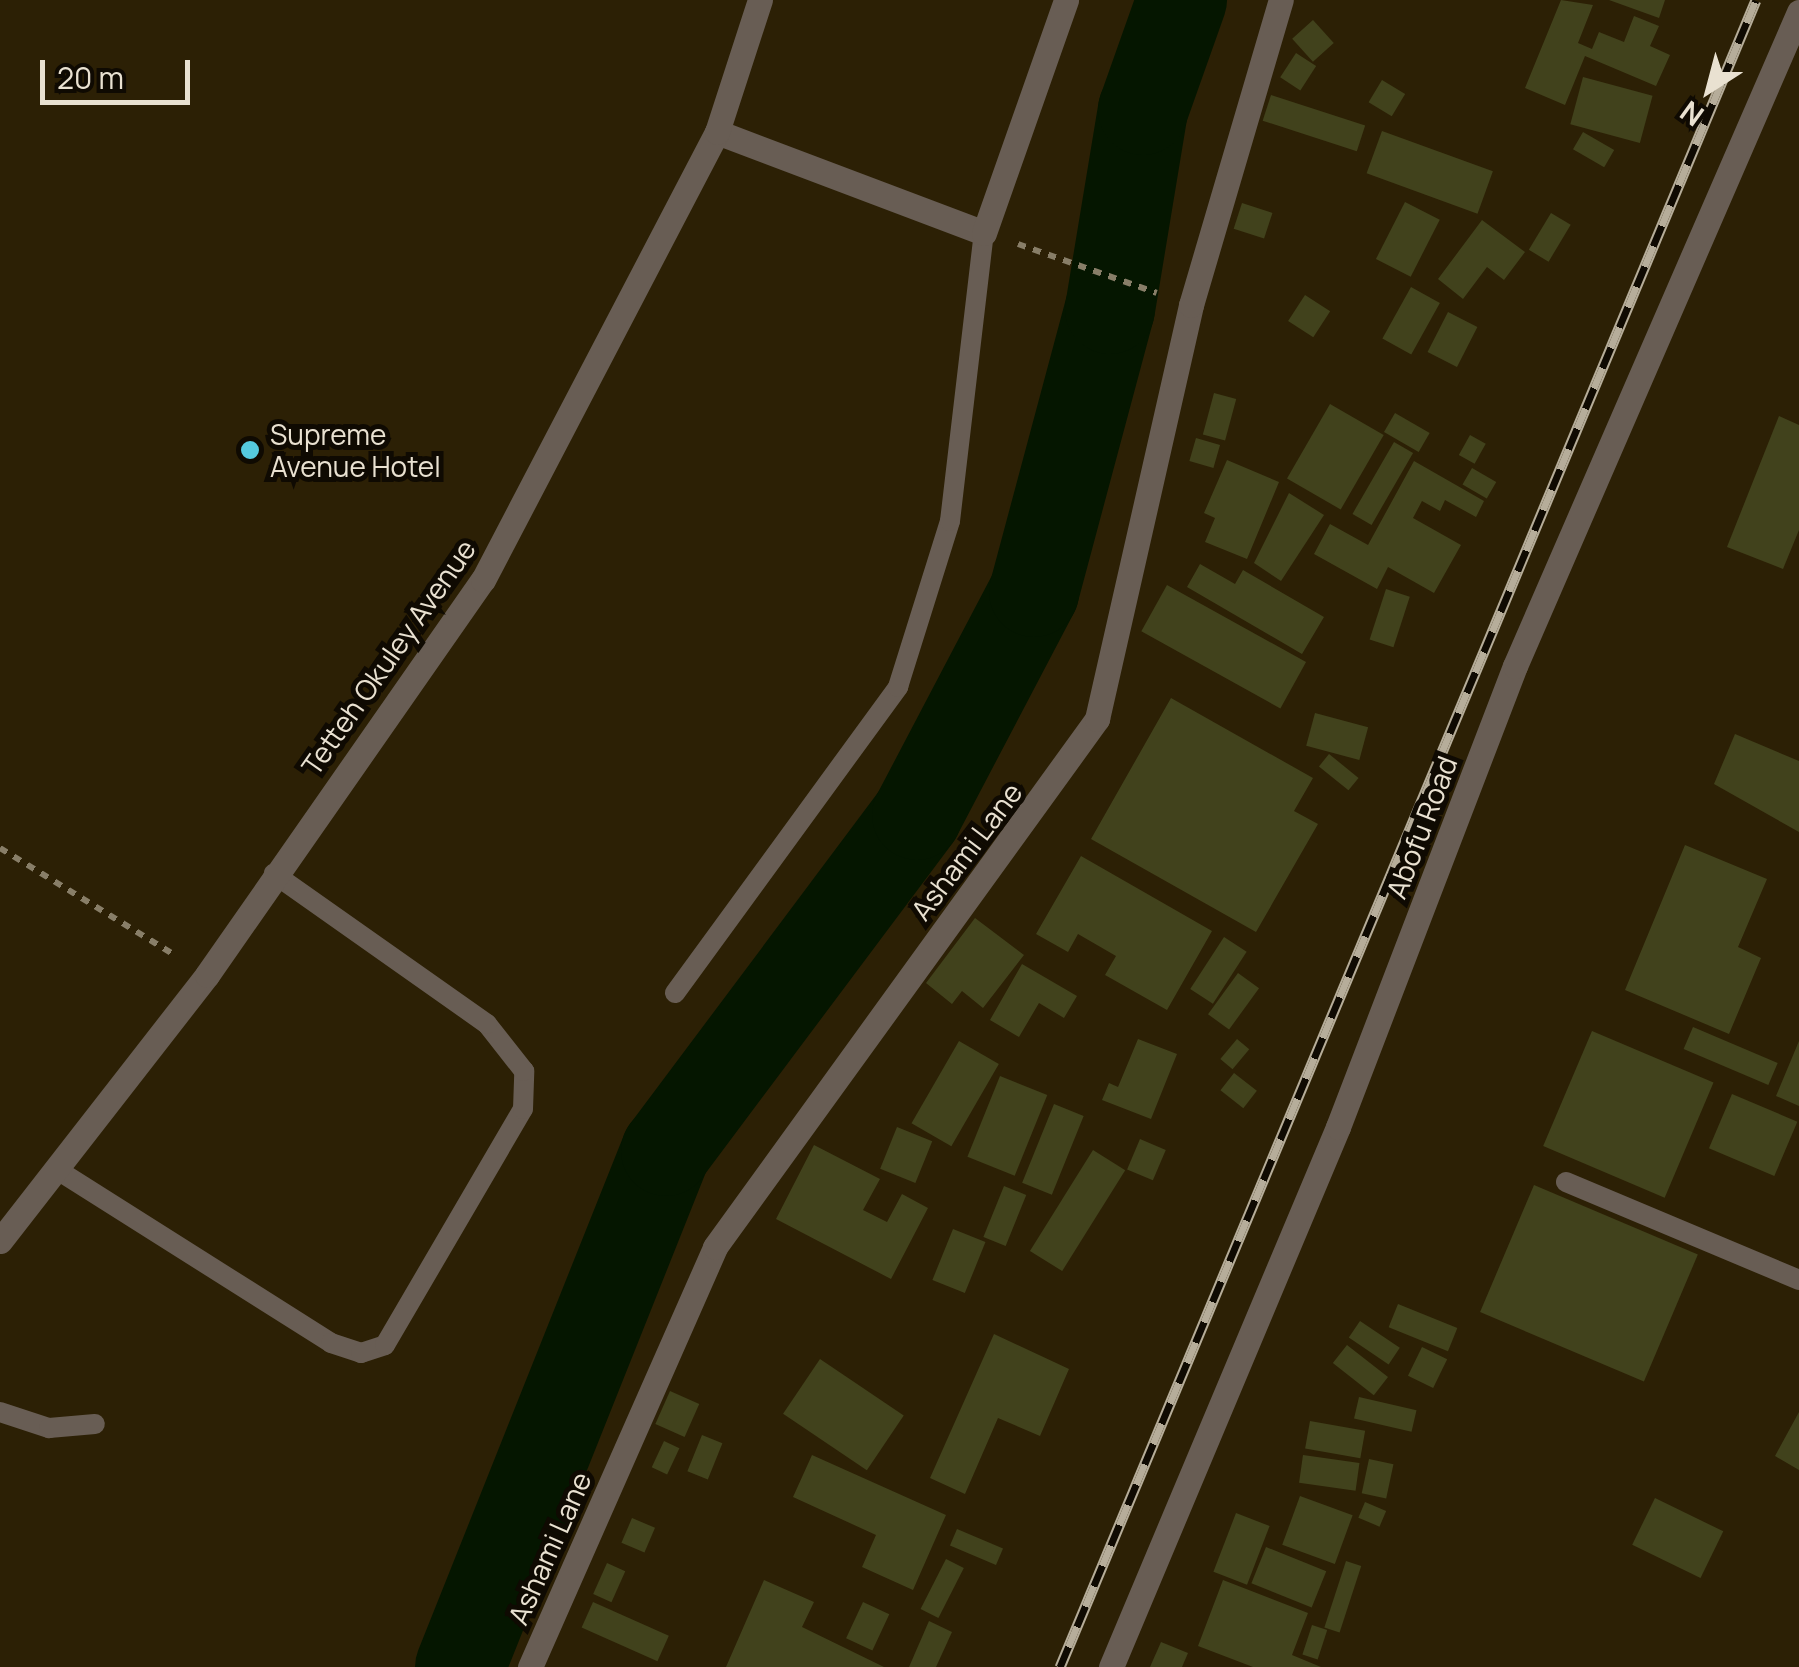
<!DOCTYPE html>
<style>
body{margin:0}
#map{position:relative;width:1799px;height:1667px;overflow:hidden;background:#2c2005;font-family:Manrope,sans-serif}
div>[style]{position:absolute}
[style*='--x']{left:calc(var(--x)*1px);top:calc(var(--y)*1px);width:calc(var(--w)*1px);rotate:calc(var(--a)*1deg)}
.river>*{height:90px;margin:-45px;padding:0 45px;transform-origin:45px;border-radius:45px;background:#051600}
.building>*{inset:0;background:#41421c;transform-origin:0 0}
.path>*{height:6px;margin-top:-3px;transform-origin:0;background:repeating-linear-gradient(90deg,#887e68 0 8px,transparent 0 16px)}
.service>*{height:20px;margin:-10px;padding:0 10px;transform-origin:10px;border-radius:10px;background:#685d54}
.minor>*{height:25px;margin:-12.5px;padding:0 12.5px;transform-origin:12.5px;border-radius:12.5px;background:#685d54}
.tertiary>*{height:25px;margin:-12.5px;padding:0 12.5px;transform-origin:12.5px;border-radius:12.5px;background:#685d54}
.rail>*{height:11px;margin-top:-5.5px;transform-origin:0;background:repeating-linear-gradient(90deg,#0f0a02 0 22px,#b6ad9a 0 44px);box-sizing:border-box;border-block:2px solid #b6ad9a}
.dots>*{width:28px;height:28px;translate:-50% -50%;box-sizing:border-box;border:5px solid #0f0a02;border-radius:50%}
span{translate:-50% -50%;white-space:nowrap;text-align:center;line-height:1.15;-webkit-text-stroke:10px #0f0a02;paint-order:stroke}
.poi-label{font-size:28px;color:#e9e1d1}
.left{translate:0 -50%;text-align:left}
.street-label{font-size:28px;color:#e9e1d1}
.north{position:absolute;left:1659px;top:40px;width:100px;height:100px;-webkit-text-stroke:8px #0f0a02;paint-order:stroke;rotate:216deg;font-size:28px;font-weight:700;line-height:40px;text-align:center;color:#e9e1d1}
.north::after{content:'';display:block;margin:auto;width:35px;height:45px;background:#e9e1d1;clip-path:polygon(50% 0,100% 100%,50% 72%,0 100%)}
.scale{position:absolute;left:40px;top:60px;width:150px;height:45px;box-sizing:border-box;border:5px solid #e9e1d1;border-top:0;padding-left:12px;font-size:30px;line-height:35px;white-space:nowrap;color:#e9e1d1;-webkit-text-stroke:8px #0f0a02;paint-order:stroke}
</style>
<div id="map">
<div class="river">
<i style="--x:460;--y:1667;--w:556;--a:-68.24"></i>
<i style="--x:666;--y:1151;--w:419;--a:-53.2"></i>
<i style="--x:917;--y:815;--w:252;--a:-62.3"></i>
<i style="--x:1034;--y:592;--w:293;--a:-75"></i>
<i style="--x:1110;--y:309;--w:202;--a:-80.6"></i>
<i style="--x:1143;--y:110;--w:117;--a:-70.5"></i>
</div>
<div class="building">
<i style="clip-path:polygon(1561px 0,1593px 5px,1578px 43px,1592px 49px,1599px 32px,1624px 42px,1634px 16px,1659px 26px,1650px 46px,1670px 55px,1656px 86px,1585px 56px,1565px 105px,1525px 88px)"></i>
<i style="clip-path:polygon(1609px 0,1665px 0,1659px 18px)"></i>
<i style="left:1313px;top:20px;width:31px;height:28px;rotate:48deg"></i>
<i style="left:1296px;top:53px;width:24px;height:29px;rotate:33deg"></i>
<i style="left:1583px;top:77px;width:72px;height:49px;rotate:15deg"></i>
<i style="left:1382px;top:80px;width:27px;height:26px;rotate:31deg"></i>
<i style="left:1271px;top:95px;width:99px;height:27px;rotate:18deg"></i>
<i style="left:1382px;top:131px;width:118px;height:45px;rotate:20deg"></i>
<i style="left:1583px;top:132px;width:36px;height:20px;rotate:30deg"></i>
<i style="left:1405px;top:202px;width:39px;height:64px;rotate:27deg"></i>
<i style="left:1242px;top:203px;width:32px;height:27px;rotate:18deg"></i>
<i style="left:1551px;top:213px;width:23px;height:43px;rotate:31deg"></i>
<i style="clip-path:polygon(1482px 220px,1525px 252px,1504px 280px,1487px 267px,1463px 299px,1438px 279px)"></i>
<i style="left:1411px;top:287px;width:33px;height:59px;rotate:29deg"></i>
<i style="left:1305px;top:295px;width:30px;height:31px;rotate:33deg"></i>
<i style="left:1448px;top:312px;width:33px;height:45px;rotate:27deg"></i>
<i style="left:1214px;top:393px;width:23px;height:43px;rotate:15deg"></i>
<i style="left:1330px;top:404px;width:62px;height:86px;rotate:30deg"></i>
<i style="left:1395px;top:413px;width:40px;height:22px;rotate:30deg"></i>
<i style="clip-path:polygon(1779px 416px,1799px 425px,1799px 530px,1783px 569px,1727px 547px)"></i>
<i style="left:1470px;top:435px;width:18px;height:23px;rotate:29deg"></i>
<i style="left:1196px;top:438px;width:25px;height:24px;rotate:16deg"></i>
<i style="left:1394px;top:442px;width:22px;height:83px;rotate:30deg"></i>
<i style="clip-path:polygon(1227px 460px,1279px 482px,1247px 559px,1205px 542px,1215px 518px,1204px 513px)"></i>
<i style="clip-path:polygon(1414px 461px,1484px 501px,1476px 517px,1445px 500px,1440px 511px,1422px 501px,1413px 518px,1461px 545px,1434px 593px,1388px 567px,1377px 589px,1314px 554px,1330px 524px,1368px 545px)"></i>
<i style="left:1472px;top:468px;width:28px;height:19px;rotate:30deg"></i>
<i style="clip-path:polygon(1289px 493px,1324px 515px,1281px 581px,1254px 563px)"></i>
<i style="clip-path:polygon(1200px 564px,1235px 584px,1243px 570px,1324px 617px,1302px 654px,1187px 587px)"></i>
<i style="left:1167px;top:585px;width:159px;height:53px;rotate:29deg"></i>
<i style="left:1386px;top:589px;width:25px;height:53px;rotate:18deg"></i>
<i style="clip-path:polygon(1171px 698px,1313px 778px,1294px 811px,1318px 824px,1256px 932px,1091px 839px)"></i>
<i style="left:1315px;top:713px;width:55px;height:34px;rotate:15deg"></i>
<i style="clip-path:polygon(1735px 734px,1799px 761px,1799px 832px,1714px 784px)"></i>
<i style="left:1329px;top:754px;width:38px;height:16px;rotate:39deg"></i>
<i style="clip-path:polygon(1685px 845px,1767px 879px,1738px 947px,1761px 958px,1729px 1034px,1625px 990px)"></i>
<i style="clip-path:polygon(1081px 856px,1212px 931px,1167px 1010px,1105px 975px,1116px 956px,1078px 934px,1068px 952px,1036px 934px)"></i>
<i style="clip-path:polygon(975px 918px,1024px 955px,983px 1008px,962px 991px,952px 1004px,926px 983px)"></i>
<i style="left:1224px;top:937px;width:27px;height:62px;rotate:33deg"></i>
<i style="clip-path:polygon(1022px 964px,1077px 996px,1064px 1018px,1039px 1003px,1019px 1037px,990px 1020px)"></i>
<i style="left:1238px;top:973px;width:26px;height:51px;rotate:36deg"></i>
<i style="left:1693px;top:1027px;width:92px;height:24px;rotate:23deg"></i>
<i style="left:1592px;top:1031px;width:132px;height:125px;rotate:23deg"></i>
<i style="clip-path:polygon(1138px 1039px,1177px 1054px,1151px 1119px,1102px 1100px,1109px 1083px,1118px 1087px)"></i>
<i style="left:1237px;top:1039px;width:16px;height:26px;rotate:40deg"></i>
<i style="left:959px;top:1041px;width:46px;height:95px;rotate:30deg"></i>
<i style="clip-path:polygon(1799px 1041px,1799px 1106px,1776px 1096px)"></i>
<i style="left:1234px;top:1073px;width:29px;height:22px;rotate:38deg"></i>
<i style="left:1000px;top:1076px;width:51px;height:87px;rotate:22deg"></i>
<i style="left:1732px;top:1094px;width:71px;height:59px;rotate:23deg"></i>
<i style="left:1054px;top:1104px;width:32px;height:85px;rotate:22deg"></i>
<i style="left:897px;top:1127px;width:38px;height:45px;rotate:22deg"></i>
<i style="left:1140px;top:1139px;width:28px;height:33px;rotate:23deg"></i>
<i style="clip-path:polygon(814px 1145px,880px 1179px,863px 1210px,887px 1222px,902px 1194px,928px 1208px,891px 1279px,776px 1219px)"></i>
<i style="left:1093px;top:1150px;width:38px;height:119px;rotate:32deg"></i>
<i style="left:1534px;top:1185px;width:178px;height:138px;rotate:23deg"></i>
<i style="left:1004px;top:1186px;width:24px;height:55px;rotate:22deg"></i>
<i style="left:953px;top:1229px;width:35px;height:55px;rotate:22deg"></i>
<i style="left:1398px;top:1304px;width:64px;height:25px;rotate:22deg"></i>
<i style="left:1360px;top:1321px;width:48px;height:20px;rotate:34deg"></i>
<i style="clip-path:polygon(994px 1334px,1069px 1369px,1040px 1436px,998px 1418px,965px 1494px,930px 1478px)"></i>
<i style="left:1347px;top:1345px;width:52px;height:23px;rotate:38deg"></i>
<i style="left:1422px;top:1347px;width:28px;height:32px;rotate:26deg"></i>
<i style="left:820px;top:1359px;width:101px;height:66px;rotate:34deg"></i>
<i style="left:670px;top:1391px;width:32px;height:36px;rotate:24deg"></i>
<i style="left:1359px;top:1397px;width:59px;height:22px;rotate:13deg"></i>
<i style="clip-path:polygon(1799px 1412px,1799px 1470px,1775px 1456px)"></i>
<i style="left:1310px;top:1421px;width:56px;height:28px;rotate:10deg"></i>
<i style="left:702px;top:1435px;width:22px;height:39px;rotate:22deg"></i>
<i style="left:664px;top:1441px;width:17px;height:29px;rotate:25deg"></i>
<i style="clip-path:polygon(812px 1455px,946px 1515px,913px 1590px,862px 1567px,876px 1535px,793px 1497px)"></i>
<i style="left:1303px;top:1455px;width:57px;height:28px;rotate:8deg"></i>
<i style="left:1369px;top:1459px;width:25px;height:35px;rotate:12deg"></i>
<i style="left:1300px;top:1496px;width:56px;height:52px;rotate:20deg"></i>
<i style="left:1655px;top:1498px;width:76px;height:52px;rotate:26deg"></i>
<i style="left:1365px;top:1502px;width:23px;height:17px;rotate:23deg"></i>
<i style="left:1236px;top:1513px;width:36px;height:63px;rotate:21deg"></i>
<i style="left:632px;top:1518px;width:25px;height:27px;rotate:23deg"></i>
<i style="left:957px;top:1529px;width:50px;height:18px;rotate:23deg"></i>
<i style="left:1266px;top:1547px;width:65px;height:39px;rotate:22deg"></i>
<i style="left:946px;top:1559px;width:20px;height:56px;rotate:27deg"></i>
<i style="left:1346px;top:1561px;width:16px;height:70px;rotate:18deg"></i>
<i style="left:607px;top:1563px;width:20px;height:34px;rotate:24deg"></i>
<i style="clip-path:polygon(764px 1580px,814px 1602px,802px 1627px,884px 1667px,726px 1667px)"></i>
<i style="clip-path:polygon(1223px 1580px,1308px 1613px,1292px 1655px,1321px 1667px,1253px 1667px,1198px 1646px)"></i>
<i style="left:593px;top:1602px;width:83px;height:28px;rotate:24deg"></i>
<i style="left:863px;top:1602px;width:29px;height:40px;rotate:25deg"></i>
<i style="clip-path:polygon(929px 1621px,952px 1632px,936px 1667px,909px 1667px)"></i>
<i style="left:1312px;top:1625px;width:16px;height:31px;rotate:18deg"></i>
<i style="clip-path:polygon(1161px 1642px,1188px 1653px,1182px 1667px,1150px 1667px)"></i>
</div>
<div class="path">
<i style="--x:1018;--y:244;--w:147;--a:19.4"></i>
<i style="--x:0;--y:848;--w:206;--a:31.5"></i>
</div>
<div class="service">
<i style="--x:675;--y:993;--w:379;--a:-53.9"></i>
<i style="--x:898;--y:687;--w:174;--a:-72.6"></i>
<i style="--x:950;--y:521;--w:290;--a:-83.3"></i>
<i style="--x:56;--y:1169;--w:325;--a:32.3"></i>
<i style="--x:331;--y:1343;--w:32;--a:18"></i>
<i style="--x:361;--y:1353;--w:25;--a:-18"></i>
<i style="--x:385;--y:1345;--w:273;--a:-59.7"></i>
<i style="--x:523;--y:1109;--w:38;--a:-88"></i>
<i style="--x:524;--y:1071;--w:60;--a:-128.2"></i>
<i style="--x:487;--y:1024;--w:261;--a:-144.8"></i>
<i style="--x:1566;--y:1182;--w:253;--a:22.8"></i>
<i style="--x:0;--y:1412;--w:52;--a:18.1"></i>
<i style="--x:49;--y:1428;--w:46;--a:-5"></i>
</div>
<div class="minor">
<i style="--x:717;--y:132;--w:285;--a:20.7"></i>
<i style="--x:984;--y:233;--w:247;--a:-70.6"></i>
<i style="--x:530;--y:1667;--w:459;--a:-66.2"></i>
<i style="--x:715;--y:1247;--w:652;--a:-54.11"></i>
<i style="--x:1097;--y:719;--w:425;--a:-77.2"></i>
<i style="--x:1191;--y:305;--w:318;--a:-73.6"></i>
<i style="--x:1111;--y:1667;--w:586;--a:-67.2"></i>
<i style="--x:1338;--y:1127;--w:494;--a:-69"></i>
<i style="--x:1515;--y:666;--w:713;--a:-66.53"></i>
</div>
<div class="tertiary">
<i style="--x:0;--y:1241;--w:337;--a:-52.1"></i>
<i style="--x:207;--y:975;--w:482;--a:-55.1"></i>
<i style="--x:483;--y:580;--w:505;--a:-62.42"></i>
<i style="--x:717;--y:132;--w:139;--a:-72"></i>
</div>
<div class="rail">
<i style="--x:1060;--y:1667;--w:1806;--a:-67.34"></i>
</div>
<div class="dots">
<i style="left:250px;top:450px;background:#55cadf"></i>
</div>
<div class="poi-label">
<span class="left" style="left:270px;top:450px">Supreme<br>Avenue Hotel</span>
</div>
<div class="street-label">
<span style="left:388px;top:657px;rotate:-55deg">Tetteh Okuley Avenue</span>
<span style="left:1421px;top:827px;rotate:-69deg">Abofu Road</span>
<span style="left:966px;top:851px;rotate:-53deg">Ashami Lane</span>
<span style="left:549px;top:1548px;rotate:-66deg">Ashami Lane</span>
</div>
<div class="north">N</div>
<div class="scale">20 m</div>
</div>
